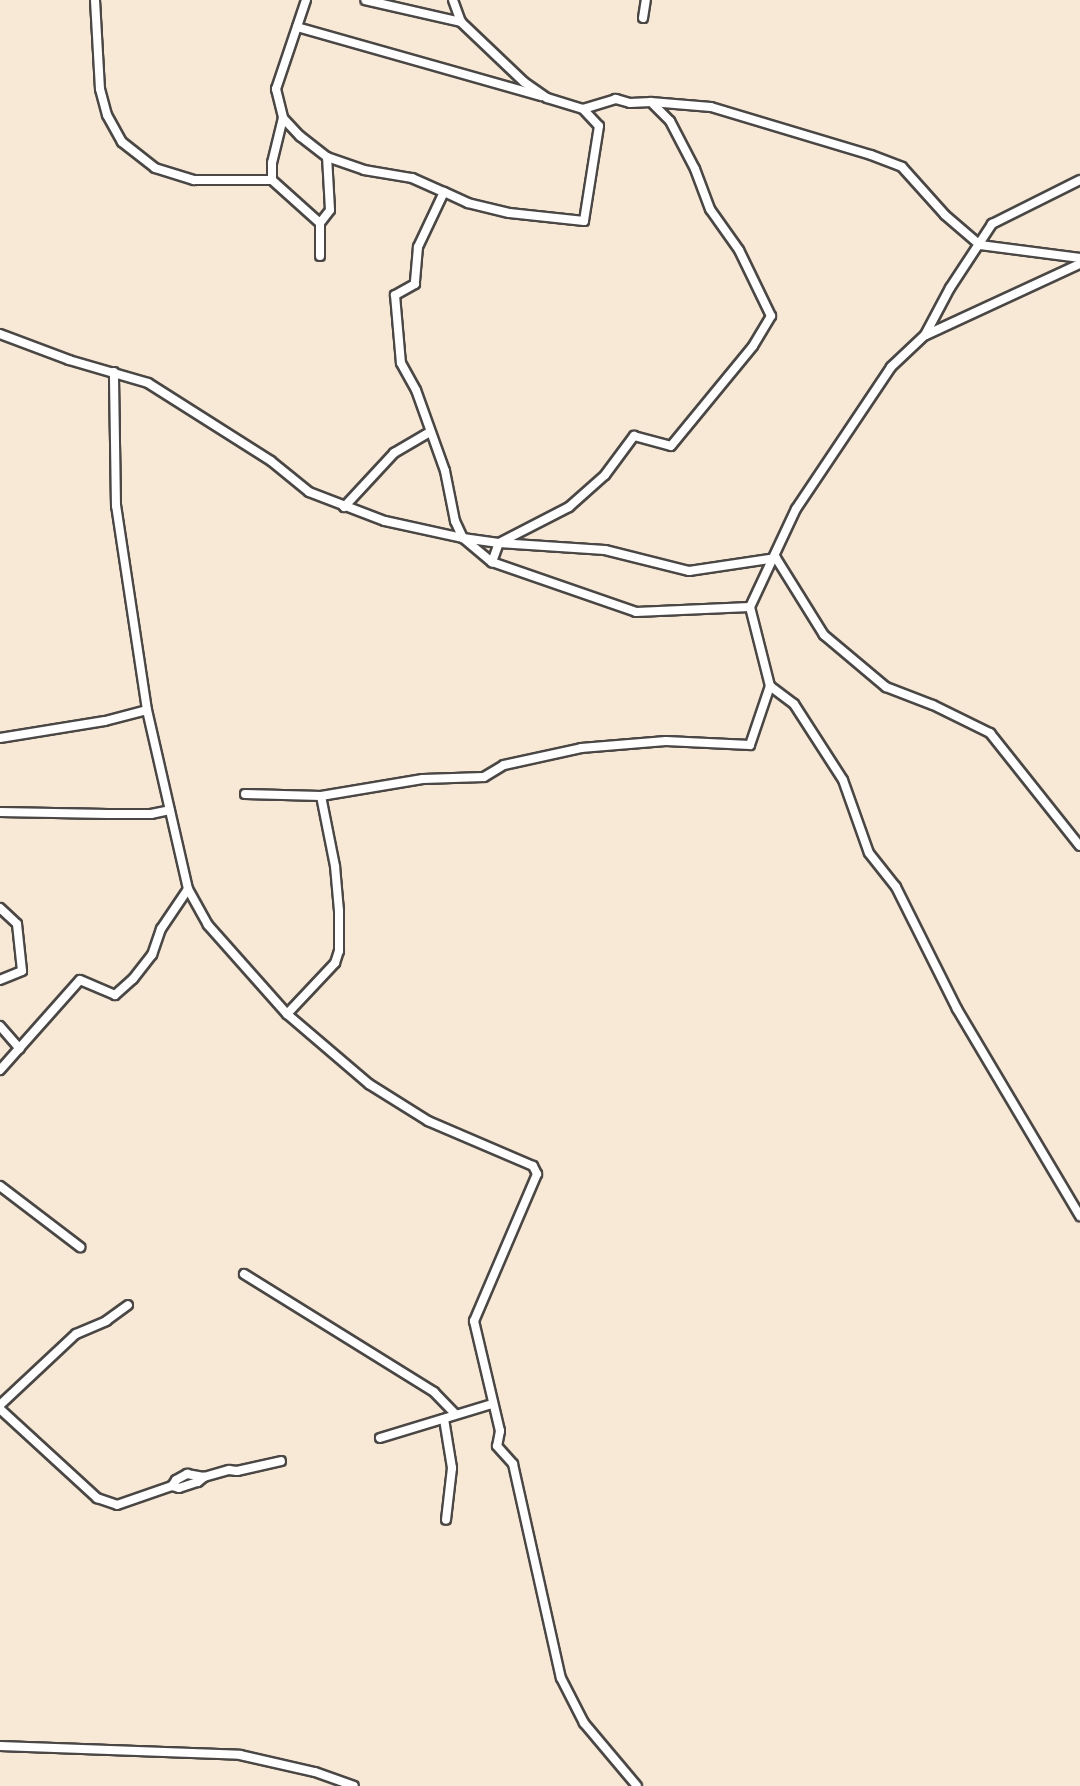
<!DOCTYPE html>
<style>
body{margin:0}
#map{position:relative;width:1080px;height:1786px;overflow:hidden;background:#f8e8d6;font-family:"Indie Flower",sans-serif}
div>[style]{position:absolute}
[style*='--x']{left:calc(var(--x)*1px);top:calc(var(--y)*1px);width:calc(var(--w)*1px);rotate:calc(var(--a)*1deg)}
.roads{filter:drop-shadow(2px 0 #4a4745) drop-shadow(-2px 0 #4a4745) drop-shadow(0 2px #4a4745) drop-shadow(0 -2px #4a4745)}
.minor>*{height:8px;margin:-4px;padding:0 4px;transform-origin:4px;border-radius:4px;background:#fff}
span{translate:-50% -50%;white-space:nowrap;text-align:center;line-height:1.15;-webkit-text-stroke:5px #fff;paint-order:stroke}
</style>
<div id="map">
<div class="roads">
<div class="minor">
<i style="--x:95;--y:0;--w:89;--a:86.8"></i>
<i style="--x:100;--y:89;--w:27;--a:75"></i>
<i style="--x:107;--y:115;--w:31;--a:61"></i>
<i style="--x:122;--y:142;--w:42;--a:38.2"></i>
<i style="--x:155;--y:168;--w:41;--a:17.1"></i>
<i style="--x:194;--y:180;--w:78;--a:0"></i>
<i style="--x:272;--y:180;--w:17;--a:-90"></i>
<i style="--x:272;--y:163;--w:46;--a:-76.3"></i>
<i style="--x:306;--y:0;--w:94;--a:108.6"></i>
<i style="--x:276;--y:89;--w:30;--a:76"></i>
<i style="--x:283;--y:118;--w:25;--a:47"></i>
<i style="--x:300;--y:136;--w:34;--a:38"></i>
<i style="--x:327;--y:157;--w:39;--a:19"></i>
<i style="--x:364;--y:170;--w:49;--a:9.5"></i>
<i style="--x:412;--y:178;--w:35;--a:24"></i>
<i style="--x:453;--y:0;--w:23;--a:70"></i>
<i style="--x:643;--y:18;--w:18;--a:-81"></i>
<i style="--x:297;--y:27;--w:254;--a:15.8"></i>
<i style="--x:651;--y:102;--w:60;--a:4.8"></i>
<i style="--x:711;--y:107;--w:167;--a:16.7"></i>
<i style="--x:871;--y:155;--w:33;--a:21"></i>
<i style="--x:902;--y:167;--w:64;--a:48.1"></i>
<i style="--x:945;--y:215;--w:46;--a:40.6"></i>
<i style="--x:980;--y:245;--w:101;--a:7.4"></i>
<i style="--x:583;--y:109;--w:23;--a:47"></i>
<i style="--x:599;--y:126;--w:96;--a:99"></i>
<i style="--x:584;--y:221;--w:75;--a:-173.9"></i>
<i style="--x:509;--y:213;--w:42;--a:-166.3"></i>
<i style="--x:468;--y:203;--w:26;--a:-155"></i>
<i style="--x:444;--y:192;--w:61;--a:115.3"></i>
<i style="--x:418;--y:247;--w:37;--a:95"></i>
<i style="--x:415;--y:284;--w:23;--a:151"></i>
<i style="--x:395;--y:295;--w:68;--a:85"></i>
<i style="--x:401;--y:363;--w:31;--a:61"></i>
<i style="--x:416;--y:390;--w:86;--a:70.3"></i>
<i style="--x:445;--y:471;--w:51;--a:78.7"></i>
<i style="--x:455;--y:521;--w:19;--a:65"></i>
<i style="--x:463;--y:538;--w:38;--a:40"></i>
<i style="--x:492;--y:562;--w:152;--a:19.1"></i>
<i style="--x:636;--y:612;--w:114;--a:-2.5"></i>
<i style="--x:750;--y:607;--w:81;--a:75.8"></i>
<i style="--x:770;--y:686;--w:30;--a:37"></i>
<i style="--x:794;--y:704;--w:90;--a:57.2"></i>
<i style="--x:843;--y:780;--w:77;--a:70.4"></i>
<i style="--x:869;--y:853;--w:43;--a:51.5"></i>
<i style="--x:896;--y:887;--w:136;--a:63.4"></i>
<i style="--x:957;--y:1009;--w:241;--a:59.3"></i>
<i style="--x:272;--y:180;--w:64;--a:41.9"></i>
<i style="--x:320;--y:256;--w:33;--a:-90"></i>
<i style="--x:320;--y:223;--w:16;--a:-52"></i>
<i style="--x:330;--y:210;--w:53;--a:-93.2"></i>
<i style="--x:0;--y:334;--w:74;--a:20.6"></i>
<i style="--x:69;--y:360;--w:82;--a:16.2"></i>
<i style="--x:148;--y:383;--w:146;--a:32.4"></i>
<i style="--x:271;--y:461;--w:49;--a:39.2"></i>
<i style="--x:309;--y:492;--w:81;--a:20.9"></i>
<i style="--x:385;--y:521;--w:80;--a:12.3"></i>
<i style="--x:463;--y:538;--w:36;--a:8"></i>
<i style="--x:499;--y:543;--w:79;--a:-27.2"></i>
<i style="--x:569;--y:507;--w:48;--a:-41.6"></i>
<i style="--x:605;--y:475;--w:49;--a:-53.4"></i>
<i style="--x:634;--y:436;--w:38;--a:15"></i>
<i style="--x:671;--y:446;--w:129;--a:-50.6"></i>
<i style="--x:753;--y:346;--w:35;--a:-59"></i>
<i style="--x:771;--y:316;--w:73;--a:-115.9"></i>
<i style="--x:739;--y:250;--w:50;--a:-125.3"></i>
<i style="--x:710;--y:209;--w:43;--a:-110.6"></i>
<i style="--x:695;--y:169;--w:54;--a:-117.5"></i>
<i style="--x:670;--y:121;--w:27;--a:-135"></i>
<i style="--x:651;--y:102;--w:21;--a:177"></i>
<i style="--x:630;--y:103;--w:15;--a:-164"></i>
<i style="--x:616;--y:99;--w:34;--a:163"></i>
<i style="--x:583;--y:109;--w:38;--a:-163"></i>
<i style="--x:547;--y:98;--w:28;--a:-145"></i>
<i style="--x:524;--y:82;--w:87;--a:-136.4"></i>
<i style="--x:461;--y:22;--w:98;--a:-167.1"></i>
<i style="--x:926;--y:335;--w:170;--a:-24.8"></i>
<i style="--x:344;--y:507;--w:74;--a:-47.2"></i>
<i style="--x:394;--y:453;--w:42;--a:-30.3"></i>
<i style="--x:492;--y:562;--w:20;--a:-70"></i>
<i style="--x:499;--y:543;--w:106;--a:3.8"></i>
<i style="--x:605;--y:550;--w:87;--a:14"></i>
<i style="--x:689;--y:571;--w:88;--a:-8.5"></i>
<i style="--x:776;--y:558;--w:91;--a:58.1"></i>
<i style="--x:824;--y:635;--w:81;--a:40"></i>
<i style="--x:886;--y:687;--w:50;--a:21"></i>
<i style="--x:933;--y:705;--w:64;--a:26.2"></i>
<i style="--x:990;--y:733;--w:144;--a:51.5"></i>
<i style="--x:750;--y:607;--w:108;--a:-64.9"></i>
<i style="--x:796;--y:509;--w:171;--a:-56.2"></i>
<i style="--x:891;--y:367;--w:47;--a:-43.3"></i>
<i style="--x:925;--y:335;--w:53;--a:-62"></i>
<i style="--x:950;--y:288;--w:77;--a:-56.7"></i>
<i style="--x:992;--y:224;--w:98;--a:-26.6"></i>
<i style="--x:147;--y:710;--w:184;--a:77.1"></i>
<i style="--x:188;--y:889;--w:41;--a:60.9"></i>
<i style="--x:208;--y:925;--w:119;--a:48.4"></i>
<i style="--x:287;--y:1014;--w:108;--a:40.5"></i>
<i style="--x:369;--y:1084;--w:70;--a:32.1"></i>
<i style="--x:428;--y:1121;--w:114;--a:23.2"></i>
<i style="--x:533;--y:1166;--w:9;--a:63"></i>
<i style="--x:537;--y:1174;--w:160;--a:113.2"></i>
<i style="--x:474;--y:1321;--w:113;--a:76.7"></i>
<i style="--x:500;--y:1431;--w:15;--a:101"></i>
<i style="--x:497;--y:1446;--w:24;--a:48"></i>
<i style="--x:513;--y:1464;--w:219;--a:77.4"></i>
<i style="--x:561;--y:1678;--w:51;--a:62.9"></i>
<i style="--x:584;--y:1723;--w:82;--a:49.9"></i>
<i style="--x:0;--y:738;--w:106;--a:-9.2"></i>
<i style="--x:105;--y:721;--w:43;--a:-14.7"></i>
<i style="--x:147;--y:710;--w:206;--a:-98.6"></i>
<i style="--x:116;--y:506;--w:134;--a:-90.9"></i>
<i style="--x:245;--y:794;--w:76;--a:1.5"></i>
<i style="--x:321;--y:796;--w:103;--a:-9.5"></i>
<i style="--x:423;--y:779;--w:61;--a:-1.9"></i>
<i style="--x:484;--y:777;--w:23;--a:-31"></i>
<i style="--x:504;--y:765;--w:79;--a:-12.4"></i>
<i style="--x:581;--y:748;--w:85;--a:-4.7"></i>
<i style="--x:666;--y:741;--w:84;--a:2.7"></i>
<i style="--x:750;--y:745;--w:62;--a:-71.3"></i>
<i style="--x:0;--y:812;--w:108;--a:1.1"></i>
<i style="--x:108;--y:814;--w:43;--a:0"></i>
<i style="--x:151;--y:814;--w:19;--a:-12"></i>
<i style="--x:0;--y:908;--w:23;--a:43"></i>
<i style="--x:17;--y:924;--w:47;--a:83.9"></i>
<i style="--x:22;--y:971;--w:24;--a:158"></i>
<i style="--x:287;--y:1014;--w:70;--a:-46.7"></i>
<i style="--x:335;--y:963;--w:13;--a:-72"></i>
<i style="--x:339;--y:951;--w:40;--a:-90"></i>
<i style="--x:339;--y:911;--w:45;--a:-95.1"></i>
<i style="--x:335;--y:866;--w:71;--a:-101.3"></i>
<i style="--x:0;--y:1026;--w:30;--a:49"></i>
<i style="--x:0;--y:1070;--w:120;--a:-48.4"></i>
<i style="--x:80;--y:980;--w:38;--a:23"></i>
<i style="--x:115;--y:995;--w:24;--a:-42"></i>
<i style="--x:133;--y:979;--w:31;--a:-52"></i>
<i style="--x:152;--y:955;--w:28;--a:-71"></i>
<i style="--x:161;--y:929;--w:48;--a:-56"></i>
<i style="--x:0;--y:1186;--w:101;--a:37.3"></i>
<i style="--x:244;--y:1274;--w:224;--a:31.8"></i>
<i style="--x:434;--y:1392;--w:30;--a:46"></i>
<i style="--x:0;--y:1405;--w:104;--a:-43.1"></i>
<i style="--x:76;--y:1334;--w:33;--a:-23"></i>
<i style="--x:106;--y:1321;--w:27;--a:-36"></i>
<i style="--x:0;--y:1409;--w:132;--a:42.5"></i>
<i style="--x:97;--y:1498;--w:21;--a:19"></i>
<i style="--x:117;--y:1505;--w:58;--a:-19.1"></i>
<i style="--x:172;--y:1486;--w:7;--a:16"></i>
<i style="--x:179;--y:1488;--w:20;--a:-18"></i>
<i style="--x:198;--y:1482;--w:8;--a:-40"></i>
<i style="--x:204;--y:1477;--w:26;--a:-16"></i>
<i style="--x:229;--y:1470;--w:8;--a:7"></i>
<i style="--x:237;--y:1471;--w:45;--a:-12.8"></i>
<i style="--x:444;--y:1419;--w:50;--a:80.7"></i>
<i style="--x:452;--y:1468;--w:52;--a:96.6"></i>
<i style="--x:380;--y:1438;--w:117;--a:-16.9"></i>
<i style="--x:172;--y:1486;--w:7;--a:-56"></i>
<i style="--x:176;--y:1480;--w:13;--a:-29"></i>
<i style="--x:187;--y:1474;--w:17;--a:10"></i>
<i style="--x:0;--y:1746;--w:240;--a:2.1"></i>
<i style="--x:240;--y:1755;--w:77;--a:12.8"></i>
<i style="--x:315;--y:1772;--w:41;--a:19.7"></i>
</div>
</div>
</div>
